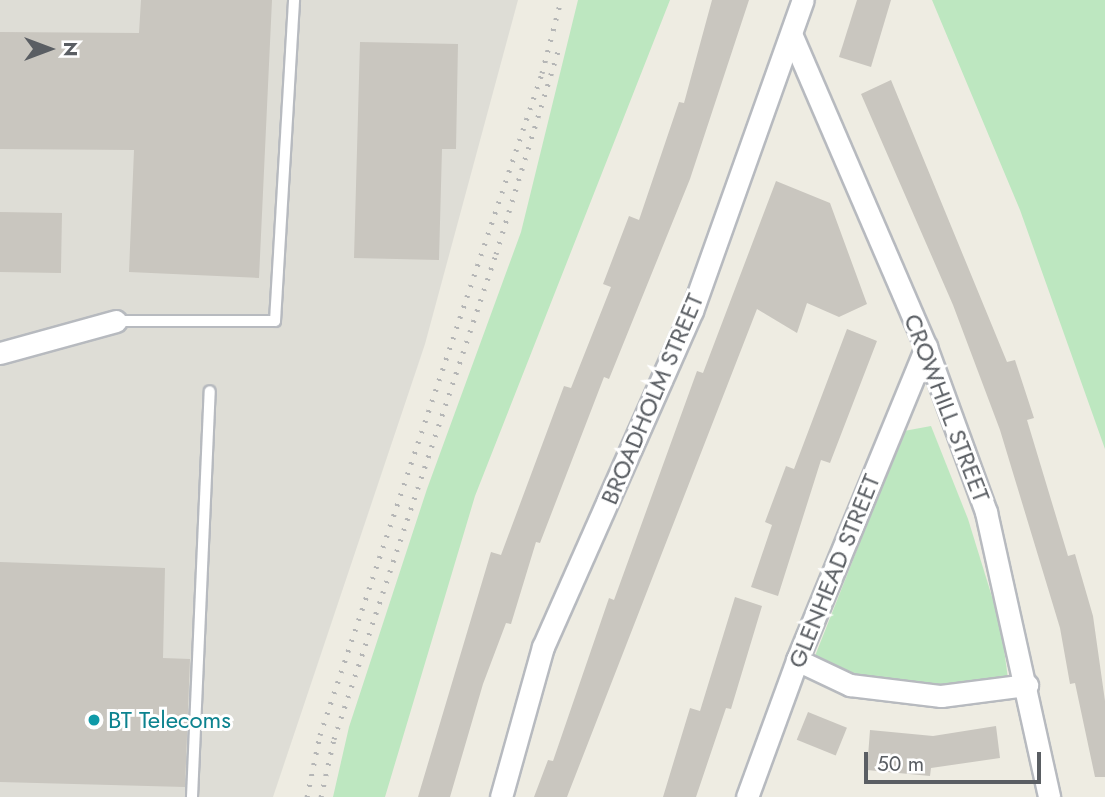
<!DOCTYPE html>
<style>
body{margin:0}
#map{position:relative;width:1105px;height:797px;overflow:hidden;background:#eeece2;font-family:Jost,sans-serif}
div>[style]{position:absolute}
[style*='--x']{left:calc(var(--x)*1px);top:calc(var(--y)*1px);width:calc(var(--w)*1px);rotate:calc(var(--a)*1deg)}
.industrial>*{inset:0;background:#deddd6}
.green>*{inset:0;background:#bde7c0}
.building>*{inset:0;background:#c9c6bf;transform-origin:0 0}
.roads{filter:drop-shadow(2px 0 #b7babf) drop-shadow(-2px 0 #b7babf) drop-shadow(0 2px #b7babf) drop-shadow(0 -2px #b7babf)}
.lane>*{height:10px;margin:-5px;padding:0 5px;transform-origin:5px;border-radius:5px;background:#fff}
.street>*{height:21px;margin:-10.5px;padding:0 10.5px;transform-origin:10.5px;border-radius:10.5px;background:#fff}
.rail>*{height:5px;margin-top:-2.5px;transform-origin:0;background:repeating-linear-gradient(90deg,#b5b6b6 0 2px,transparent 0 11px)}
.dots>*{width:19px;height:19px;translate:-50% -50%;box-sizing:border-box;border:4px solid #fff;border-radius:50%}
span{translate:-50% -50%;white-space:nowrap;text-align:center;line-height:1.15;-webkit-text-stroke:6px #fff;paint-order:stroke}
.street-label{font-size:24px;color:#5a5e63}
.culture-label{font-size:24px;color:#0d838f}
.left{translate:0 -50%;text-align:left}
.north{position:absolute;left:14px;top:14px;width:70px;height:70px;-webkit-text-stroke:5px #fff;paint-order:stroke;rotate:90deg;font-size:19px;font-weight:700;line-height:28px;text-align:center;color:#5a5e63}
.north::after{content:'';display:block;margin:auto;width:24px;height:32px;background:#5a5e63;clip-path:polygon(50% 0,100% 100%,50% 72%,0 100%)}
.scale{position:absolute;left:864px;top:752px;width:177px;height:32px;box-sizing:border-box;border:4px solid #5a5e63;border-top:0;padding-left:9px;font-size:21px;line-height:24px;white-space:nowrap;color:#5a5e63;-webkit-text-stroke:5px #fff;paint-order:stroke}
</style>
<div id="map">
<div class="industrial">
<i style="clip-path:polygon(0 0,518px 0,425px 344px,273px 797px,0 797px)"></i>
</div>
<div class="green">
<i style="clip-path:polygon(578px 0,670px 0,475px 496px,385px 797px,333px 797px,349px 727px,427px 489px,521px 232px)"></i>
<i style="clip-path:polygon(932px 0,1105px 0,1105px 449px,1020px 210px)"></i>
<i style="clip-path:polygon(931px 426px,968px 519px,1001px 626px,1008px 679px,945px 690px,867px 680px,813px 661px,904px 431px)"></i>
</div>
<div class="building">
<i style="clip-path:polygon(141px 0,272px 0,259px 278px,129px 272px,134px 150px,0 149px,0 32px,139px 33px)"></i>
<i style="clip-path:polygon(712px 0,749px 0,690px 179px,609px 379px,604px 377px,540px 543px,536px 542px,511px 624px,506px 623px,483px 684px,450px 797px,418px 797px,491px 552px,501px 555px,564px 386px,571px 388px,611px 287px,603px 284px,629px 216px,639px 220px,679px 102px,684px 103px)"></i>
<i style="clip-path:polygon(857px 0,891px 0,871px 67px,839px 57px)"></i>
<i style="clip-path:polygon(360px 42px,458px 44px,456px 149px,442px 149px,439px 260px,354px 258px)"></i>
<i style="clip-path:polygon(891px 80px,1007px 362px,1015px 360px,1034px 418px,1027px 420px,1068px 556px,1075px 554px,1093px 616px,1105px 701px,1105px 777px,1095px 777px,1075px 683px,1070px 684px,1060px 628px,1000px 430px,953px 305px,861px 94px)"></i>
<i style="clip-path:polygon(776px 181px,830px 203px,867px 304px,839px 317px,807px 303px,797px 333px,757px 309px,567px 797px,534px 797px,548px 760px,553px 761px,609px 598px,614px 600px,697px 371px,703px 373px)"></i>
<i style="left:0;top:212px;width:62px;height:60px;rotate:1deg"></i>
<i style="clip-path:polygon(847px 329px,877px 341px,830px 463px,821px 460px,778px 596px,751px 587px,772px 525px,765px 522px,786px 466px,794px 469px)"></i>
<i style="clip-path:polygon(0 562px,165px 568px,163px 658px,190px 659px,185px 787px,0 782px)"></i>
<i style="clip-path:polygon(735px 597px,762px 606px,731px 709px,726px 708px,696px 797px,663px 797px,690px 708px,700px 711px)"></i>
<i style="left:808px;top:712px;width:42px;height:30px;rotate:22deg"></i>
<i style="clip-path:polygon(996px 726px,1000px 758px,931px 768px,930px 776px,867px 770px,870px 730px,933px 736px)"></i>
</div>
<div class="roads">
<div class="lane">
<i style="--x:116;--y:321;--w:159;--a:0"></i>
<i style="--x:275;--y:321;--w:322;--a:-86.6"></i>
<i style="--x:192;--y:797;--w:406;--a:-87.5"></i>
</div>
<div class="street">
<i style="--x:792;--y:36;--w:339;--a:66.7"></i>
<i style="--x:926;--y:347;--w:176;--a:70"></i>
<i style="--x:986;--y:512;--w:292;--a:77.5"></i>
<i style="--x:0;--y:353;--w:120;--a:-15.4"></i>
<i style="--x:797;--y:660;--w:59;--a:25.3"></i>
<i style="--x:850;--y:685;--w:92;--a:6.9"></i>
<i style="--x:941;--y:696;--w:87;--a:-7.3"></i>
<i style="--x:501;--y:797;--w:156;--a:-74.4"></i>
<i style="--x:543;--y:647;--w:368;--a:-66.1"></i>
<i style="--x:692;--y:311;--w:330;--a:-70.4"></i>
<i style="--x:747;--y:797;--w:146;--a:-69.9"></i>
<i style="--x:797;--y:660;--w:339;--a:-67.6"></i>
</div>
</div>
<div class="rail">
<i style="--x:307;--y:797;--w:63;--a:-78.2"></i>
<i style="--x:320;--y:735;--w:698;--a:-71.46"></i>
<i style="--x:542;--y:73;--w:75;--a:-75.4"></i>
<i style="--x:321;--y:797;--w:59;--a:-77.4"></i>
<i style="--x:334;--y:739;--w:511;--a:-71.53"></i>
<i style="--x:496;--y:254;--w:215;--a:-73"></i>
</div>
<div class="dots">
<i style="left:94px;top:720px;background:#0f9aa8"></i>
</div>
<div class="street-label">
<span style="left:652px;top:399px;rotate:-67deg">BROADHOLM STREET</span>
<span style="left:947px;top:408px;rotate:69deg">CROWHILL STREET</span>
<span style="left:834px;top:571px;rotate:-68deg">GLENHEAD STREET</span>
</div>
<div class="culture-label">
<span class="left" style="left:108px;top:720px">BT Telecoms</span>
</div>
<div class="north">N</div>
<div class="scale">50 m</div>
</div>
